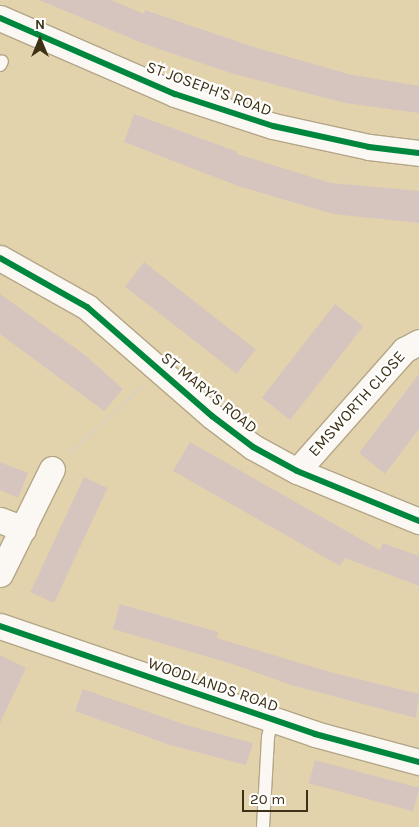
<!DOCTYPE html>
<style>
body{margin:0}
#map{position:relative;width:419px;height:827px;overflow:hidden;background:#e3d3ad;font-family:Karla,sans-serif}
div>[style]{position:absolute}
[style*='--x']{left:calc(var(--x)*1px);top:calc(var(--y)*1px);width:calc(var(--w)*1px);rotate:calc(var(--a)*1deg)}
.building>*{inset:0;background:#d6c5be;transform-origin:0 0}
.path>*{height:3px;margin-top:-1.5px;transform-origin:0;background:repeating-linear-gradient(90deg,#d6d0c5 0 2.5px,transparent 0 5px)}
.roads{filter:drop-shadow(1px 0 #b3a688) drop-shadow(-1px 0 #b3a688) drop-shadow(0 1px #b3a688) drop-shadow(0 -1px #b3a688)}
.service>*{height:12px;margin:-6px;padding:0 6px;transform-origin:6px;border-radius:6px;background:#fbf8f3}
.minor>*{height:25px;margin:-12.5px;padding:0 12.5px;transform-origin:12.5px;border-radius:12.5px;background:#fbf8f3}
.cycleway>*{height:6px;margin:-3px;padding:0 3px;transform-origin:3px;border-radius:3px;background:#00873e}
span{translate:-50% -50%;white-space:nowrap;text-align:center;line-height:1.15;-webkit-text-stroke:4.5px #fff;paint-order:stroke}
.street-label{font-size:16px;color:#3e3216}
.north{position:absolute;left:15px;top:15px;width:50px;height:50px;-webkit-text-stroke:4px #fff;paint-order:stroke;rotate:0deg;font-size:14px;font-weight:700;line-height:20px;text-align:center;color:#3e3216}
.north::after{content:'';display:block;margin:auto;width:18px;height:22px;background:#3e3216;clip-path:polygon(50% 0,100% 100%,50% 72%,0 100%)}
.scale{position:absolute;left:242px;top:790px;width:66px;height:22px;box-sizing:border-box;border:2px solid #3e3216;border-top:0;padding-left:6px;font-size:15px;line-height:18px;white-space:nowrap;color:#3e3216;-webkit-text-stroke:4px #fff;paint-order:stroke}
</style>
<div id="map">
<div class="building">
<i style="clip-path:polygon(39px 0,111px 0,144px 14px,145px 10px,257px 48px,352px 75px,419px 86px,419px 113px,345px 103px,234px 74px,147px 45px)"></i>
<i style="clip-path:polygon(134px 114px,238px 152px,237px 154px,331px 183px,419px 191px,419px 223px,333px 214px,238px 186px,124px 142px)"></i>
<i style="left:144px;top:262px;width:142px;height:31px;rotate:38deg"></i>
<i style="clip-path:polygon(0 294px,85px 355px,123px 389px,104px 411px,0 334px)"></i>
<i style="left:335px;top:304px;width:36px;height:119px;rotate:38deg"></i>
<i style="clip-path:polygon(419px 374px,419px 429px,385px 474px,359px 453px)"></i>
<i style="clip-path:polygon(190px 442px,380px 550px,383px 543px,419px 556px,419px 586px,345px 558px,340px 566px,173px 471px)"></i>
<i style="clip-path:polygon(0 462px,28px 473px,18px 498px,0 490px)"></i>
<i style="left:84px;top:477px;width:26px;height:127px;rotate:25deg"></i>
<i style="clip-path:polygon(120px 604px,218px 632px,217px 638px,330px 672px,419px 694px,416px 718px,291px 685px,232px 664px,113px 629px)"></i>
<i style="clip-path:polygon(0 655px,26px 668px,0 723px)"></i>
<i style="clip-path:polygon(83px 689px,186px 725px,253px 743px,246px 765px,170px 745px,75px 711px)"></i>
<i style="left:315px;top:760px;width:108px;height:24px;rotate:15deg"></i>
</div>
<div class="path">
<i style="--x:69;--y:453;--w:100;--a:-42.6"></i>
</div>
<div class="roads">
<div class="service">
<i style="--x:0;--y:65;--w:4;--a:-63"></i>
<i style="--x:263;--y:827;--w:90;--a:-86.8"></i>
<i style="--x:268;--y:737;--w:17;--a:-77"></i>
</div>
<div class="minor">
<i style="--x:0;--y:18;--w:191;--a:23.5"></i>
<i style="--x:175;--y:94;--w:103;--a:18.1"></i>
<i style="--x:273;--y:126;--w:98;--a:12.3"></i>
<i style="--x:369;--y:147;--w:50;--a:6.8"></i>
<i style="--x:0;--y:258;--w:100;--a:29.4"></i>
<i style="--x:87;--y:307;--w:166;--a:41.1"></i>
<i style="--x:212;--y:416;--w:51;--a:37.1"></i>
<i style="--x:253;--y:447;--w:50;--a:28.6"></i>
<i style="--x:297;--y:471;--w:132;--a:22.3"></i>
<i style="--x:297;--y:471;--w:162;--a:-48.5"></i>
<i style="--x:404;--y:350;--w:17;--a:-28"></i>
<i style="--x:0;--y:520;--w:25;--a:21"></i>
<i style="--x:0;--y:574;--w:117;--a:-63.7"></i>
<i style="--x:0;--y:626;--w:333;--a:18.9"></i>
<i style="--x:315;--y:734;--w:108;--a:15.1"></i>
</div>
</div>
<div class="cycleway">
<i style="--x:0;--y:18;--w:191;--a:23.5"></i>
<i style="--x:175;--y:94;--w:103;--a:18.1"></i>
<i style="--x:273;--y:126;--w:98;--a:12.3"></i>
<i style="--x:369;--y:147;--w:50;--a:6.8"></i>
<i style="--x:0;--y:258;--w:100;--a:29.4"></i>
<i style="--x:87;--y:307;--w:166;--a:41.1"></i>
<i style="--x:212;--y:416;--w:51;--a:37.1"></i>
<i style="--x:253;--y:447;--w:50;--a:28.6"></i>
<i style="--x:297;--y:471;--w:132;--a:22.3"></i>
<i style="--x:0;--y:626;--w:333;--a:18.9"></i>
<i style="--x:315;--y:734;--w:108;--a:15.1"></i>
</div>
<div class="street-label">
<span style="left:209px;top:89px;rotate:20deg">ST JOSEPH'S ROAD</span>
<span style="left:209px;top:393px;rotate:39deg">ST MARY'S ROAD</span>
<span style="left:357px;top:404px;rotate:-48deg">EMSWORTH CLOSE</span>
<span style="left:213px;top:685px;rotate:19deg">WOODLANDS ROAD</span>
</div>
<div class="north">N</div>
<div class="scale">20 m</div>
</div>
